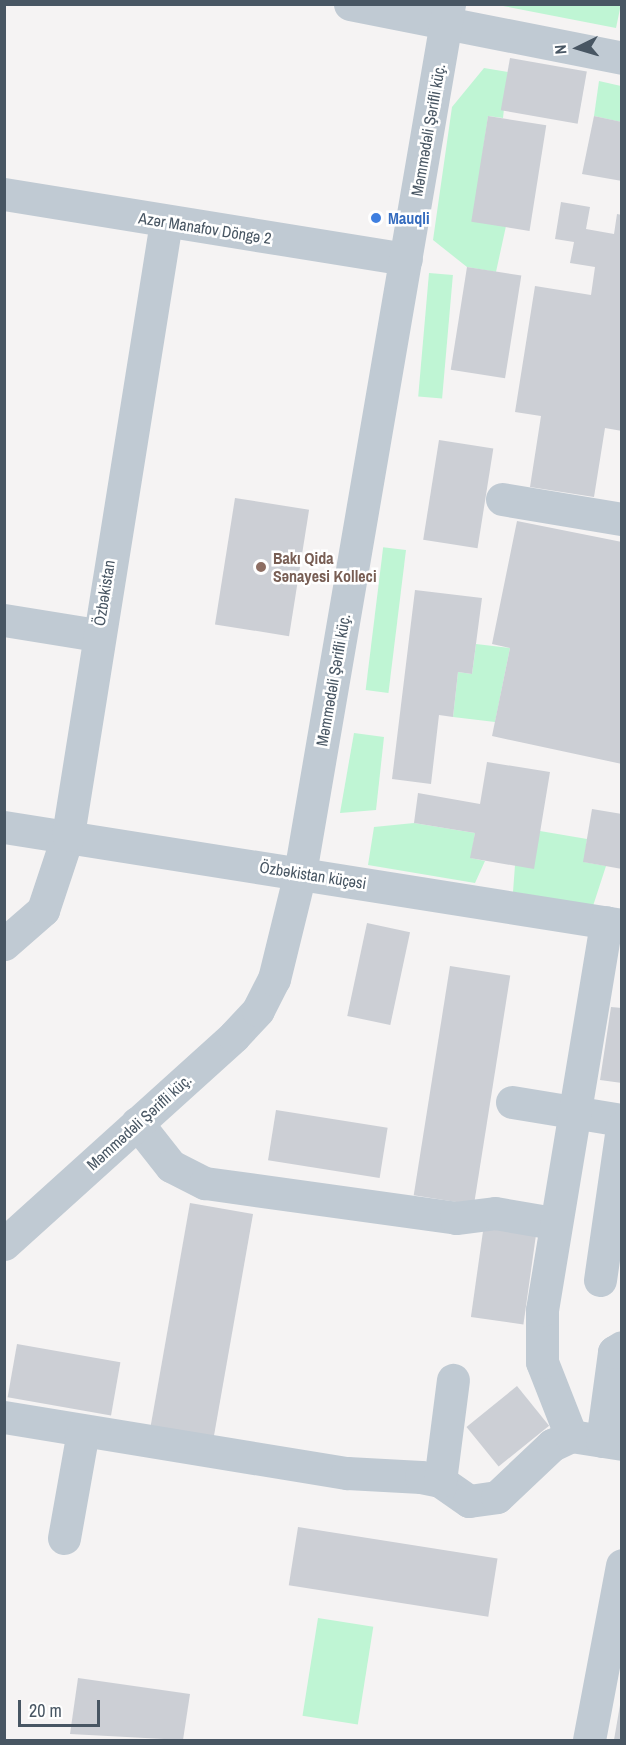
<!DOCTYPE html>
<meta charset="utf-8">
<style>
body{margin:0}
#map{position:relative;width:626px;height:1745px;overflow:hidden;background:#f5f3f3;font-family:"Archivo Narrow",sans-serif}
div>[style]{position:absolute}
[style*='--x']{left:calc(var(--x)*1px);top:calc(var(--y)*1px);width:calc(var(--w)*1px);rotate:calc(var(--a)*1deg)}
.green>*{inset:0;background:#bff5d4;transform-origin:0 0}
.building>*{inset:0;background:#cccfd5;transform-origin:0 0}
.minor>*{height:33px;margin:-16.5px;padding:0 16.5px;transform-origin:16.5px;border-radius:16.5px;background:#c0cad3}
.dots>*{width:16px;height:16px;translate:-50% -50%;box-sizing:border-box;border:3px solid #fff;border-radius:50%}
span{translate:-50% -50%;white-space:nowrap;text-align:center;line-height:1.15;-webkit-text-stroke:5px #fff;paint-order:stroke}
.street-label{font-size:16px;color:#485663}
.shop-label{font-size:16px;color:#366cbe;font-weight:700}
.left{translate:0 -50%;text-align:left}
.education-label{font-size:16px;color:#785e54;font-weight:700}
.frame{position:absolute;inset:0;border:6px solid #485663;pointer-events:none}
.north{position:absolute;left:548px;top:18px;width:60px;height:60px;-webkit-text-stroke:4px #fff;paint-order:stroke;rotate:265deg;font-size:16px;font-weight:700;line-height:24px;text-align:center;color:#485663}
.north::after{content:'';display:block;margin:auto;width:21px;height:27px;background:#485663;clip-path:polygon(50% 0,100% 100%,50% 72%,0 100%)}
.scale{position:absolute;left:18px;top:1700px;width:82px;height:27px;box-sizing:border-box;border:3px solid #485663;border-top:0;padding-left:8px;font-size:18px;line-height:21px;white-space:nowrap;color:#485663;-webkit-text-stroke:4px #fff;paint-order:stroke}
</style>
<div id="map">
<div class="green">
<i style="clip-path:polygon(621px 4px,616px 28px,503px 6px,503px 4px)"></i>
<i style="clip-path:polygon(484px 68px,508px 72px,503px 118px,488px 116px,473px 221px,506px 226px,496px 272px,467px 267px,433px 240px,452px 107px)"></i>
<i style="clip-path:polygon(599px 81px,621px 86px,621px 122px,594px 116px)"></i>
<i style="left:429px;top:273px;width:24px;height:124px;rotate:5deg"></i>
<i style="left:406px;top:550px;width:144px;height:23px;rotate:97deg"></i>
<i style="clip-path:polygon(476px 644px,510px 648px,495px 722px,453px 717px,458px 672px,472px 674px)"></i>
<i style="clip-path:polygon(354px 733px,384px 737px,376px 810px,340px 813px)"></i>
<i style="clip-path:polygon(414px 823px,475px 833px,471px 858px,485px 861px,475px 883px,368px 865px,374px 827px)"></i>
<i style="clip-path:polygon(540px 831px,587px 839px,584px 862px,606px 866px,593px 906px,513px 892px,515px 865px)"></i>
<i style="left:318px;top:1618px;width:56px;height:99px;rotate:9deg"></i>
</div>
<div class="building">
<i style="left:510px;top:58px;width:78px;height:53px;rotate:10deg"></i>
<i style="left:488px;top:116px;width:59px;height:107px;rotate:9deg"></i>
<i style="clip-path:polygon(594px 116px,622px 122px,622px 181px,582px 174px)"></i>
<i style="clip-path:polygon(561px 202px,590px 207px,586px 229px,614px 234px,617px 214px,622px 215px,622px 431px,605px 428px,594px 497px,530px 487px,541px 416px,515px 412px,535px 286px,591px 295px,595px 267px,570px 263px,574px 242px,555px 239px)"></i>
<i style="left:467px;top:267px;width:55px;height:104px;rotate:9deg"></i>
<i style="left:439px;top:440px;width:55px;height:101px;rotate:9deg"></i>
<i style="left:235px;top:498px;width:75px;height:128px;rotate:9deg"></i>
<i style="clip-path:polygon(517px 521px,622px 542px,622px 764px,492px 736px,510px 648px,492px 644px)"></i>
<i style="clip-path:polygon(415px 590px,482px 598px,472px 674px,458px 672px,453px 717px,439px 715px,431px 784px,392px 779px)"></i>
<i style="clip-path:polygon(487px 762px,550px 772px,534px 869px,470px 858px,475px 833px,414px 823px,418px 793px,480px 804px)"></i>
<i style="clip-path:polygon(592px 809px,622px 814px,622px 869px,583px 862px)"></i>
<i style="left:367px;top:923px;width:44px;height:95px;rotate:12deg"></i>
<i style="left:450px;top:966px;width:61px;height:232px;rotate:9deg"></i>
<i style="clip-path:polygon(611px 1007px,622px 1008px,622px 1083px,600px 1080px)"></i>
<i style="left:276px;top:1110px;width:113px;height:51px;rotate:9deg"></i>
<i style="left:190px;top:1203px;width:64px;height:226px;rotate:10deg"></i>
<i style="left:484px;top:1224px;width:53px;height:94px;rotate:8deg"></i>
<i style="left:17px;top:1344px;width:105px;height:54px;rotate:10deg"></i>
<i style="left:517px;top:1386px;width:51px;height:65px;rotate:51deg"></i>
<i style="left:298px;top:1527px;width:202px;height:59px;rotate:9deg"></i>
<i style="clip-path:polygon(78px 1678px,190px 1694px,183px 1740px,70px 1734px)"></i>
<i style="clip-path:polygon(620px 1705px,622px 1740px,614px 1740px)"></i>
</div>
<div class="minor">
<i style="--x:350;--y:4;--w:277;--a:11.2"></i>
<i style="--x:4;--y:194;--w:407;--a:9.2"></i>
<i style="--x:502;--y:499;--w:122;--a:9.5"></i>
<i style="--x:4;--y:620;--w:94;--a:9.2"></i>
<i style="--x:4;--y:827;--w:626;--a:9.01"></i>
<i style="--x:4;--y:944;--w:52;--a:-41.1"></i>
<i style="--x:43;--y:910;--w:79;--a:-71.6"></i>
<i style="--x:68;--y:835;--w:621;--a:-80.92"></i>
<i style="--x:512;--y:1102;--w:111;--a:9.3"></i>
<i style="--x:137;--y:1123;--w:55;--a:51.7"></i>
<i style="--x:171;--y:1166;--w:38;--a:27"></i>
<i style="--x:205;--y:1183;--w:253;--a:7.9"></i>
<i style="--x:456;--y:1218;--w:39;--a:-7"></i>
<i style="--x:495;--y:1213;--w:59;--a:9.8"></i>
<i style="--x:4;--y:1244;--w:310;--a:-42.1"></i>
<i style="--x:234;--y:1036;--w:35;--a:-47"></i>
<i style="--x:258;--y:1010;--w:35;--a:-63"></i>
<i style="--x:274;--y:979;--w:109;--a:-76.2"></i>
<i style="--x:300;--y:873;--w:882;--a:-80.27"></i>
<i style="--x:600;--y:1280;--w:154;--a:-81.8"></i>
<i style="--x:4;--y:1417;--w:348;--a:9.3"></i>
<i style="--x:347;--y:1473;--w:74;--a:3.1"></i>
<i style="--x:421;--y:1477;--w:19;--a:12"></i>
<i style="--x:440;--y:1481;--w:35;--a:35"></i>
<i style="--x:469;--y:1501;--w:28;--a:-8"></i>
<i style="--x:497;--y:1497;--w:76;--a:-43.4"></i>
<i style="--x:552;--y:1445;--w:21;--a:-25"></i>
<i style="--x:571;--y:1436;--w:52;--a:8.9"></i>
<i style="--x:571;--y:1436;--w:79;--a:-111.4"></i>
<i style="--x:542;--y:1362;--w:52;--a:-90"></i>
<i style="--x:542;--y:1310;--w:393;--a:-80.6"></i>
<i style="--x:602;--y:1441;--w:90;--a:-82.3"></i>
<i style="--x:614;--y:1352;--w:9;--a:-32"></i>
<i style="--x:440;--y:1481;--w:102;--a:-82.7"></i>
<i style="--x:64;--y:1538;--w:109;--a:-79.9"></i>
<i style="--x:589;--y:1740;--w:178;--a:-79.3"></i>
</div>
<div class="dots">
<i style="left:376px;top:218px;background:#3f7fe0"></i>
<i style="left:261px;top:567px;background:#8d6e63"></i>
</div>
<div class="street-label">
<span style="left:428px;top:130px;rotate:-80deg">Məmmədəli Şərifli küç.</span>
<span style="left:205px;top:228px;rotate:9deg">Azər Manafov Döngə 2</span>
<span style="left:104px;top:593px;rotate:-81deg">Özbəkistan</span>
<span style="left:333px;top:680px;rotate:-80deg">Məmmədəli Şərifli küç.</span>
<span style="left:313px;top:875px;rotate:9deg">Özbəkistan küçəsi</span>
<span style="left:139px;top:1122px;rotate:-42deg">Məmmədəli Şərifli küç.</span>
</div>
<div class="shop-label">
<span class="left" style="left:388px;top:218px">Mauqli</span>
</div>
<div class="education-label">
<span class="left" style="left:273px;top:567px">Bakı Qida<br>Sənayesi Kolleci</span>
</div>
<div class="frame"></div>
<div class="north">N</div>
<div class="scale">20 m</div>
</div>
